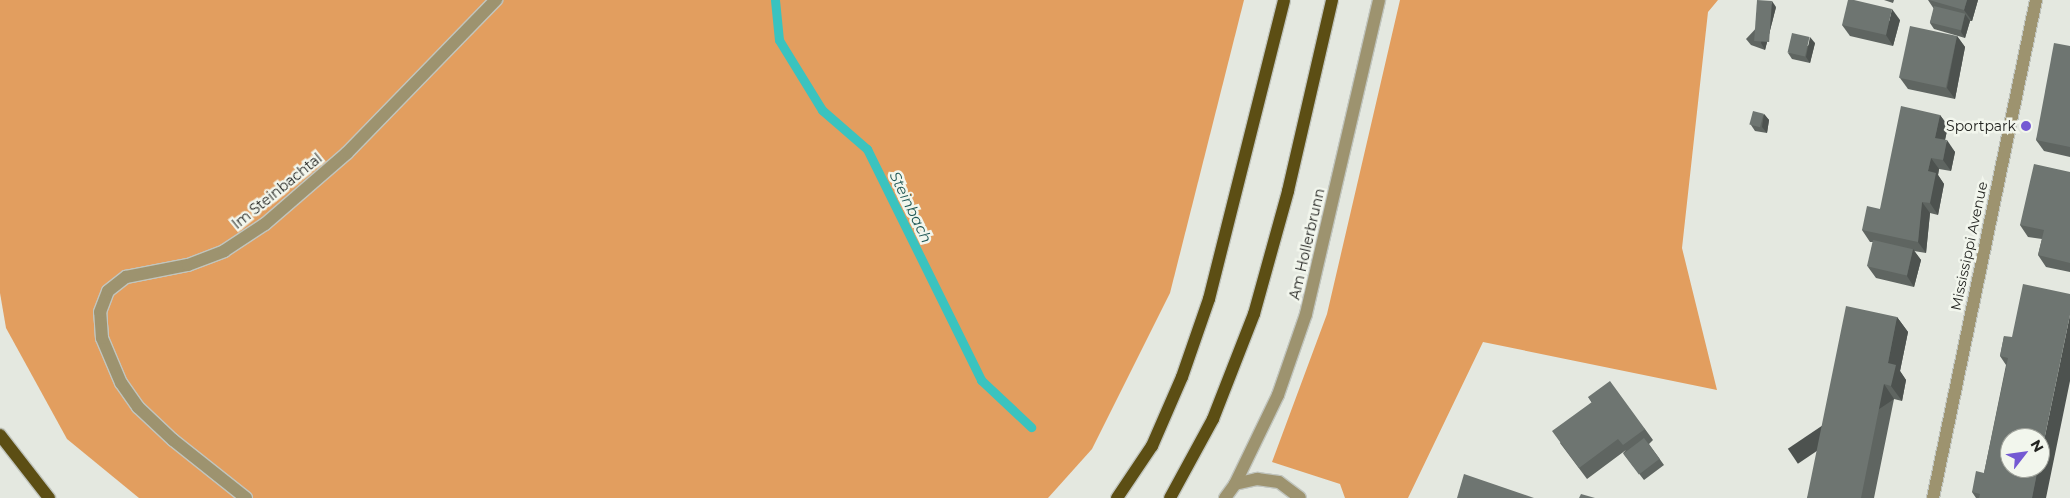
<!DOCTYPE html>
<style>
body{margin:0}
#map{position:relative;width:2070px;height:498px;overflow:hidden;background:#e4e8e0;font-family:Montserrat,sans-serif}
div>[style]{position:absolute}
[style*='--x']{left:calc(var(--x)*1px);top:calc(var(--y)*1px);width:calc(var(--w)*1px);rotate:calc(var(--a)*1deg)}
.forest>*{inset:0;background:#e29e5f}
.stream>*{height:9px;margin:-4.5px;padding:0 4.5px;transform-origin:4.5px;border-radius:4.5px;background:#3ac3bf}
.roads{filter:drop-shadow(1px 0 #c1c5be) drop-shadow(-1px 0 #c1c5be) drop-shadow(0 1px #c1c5be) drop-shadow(0 -1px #c1c5be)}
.lane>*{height:12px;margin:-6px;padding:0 6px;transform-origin:6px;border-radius:6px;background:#9d936f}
.street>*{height:12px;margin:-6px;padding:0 6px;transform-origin:6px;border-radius:6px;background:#9d936f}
.primary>*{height:12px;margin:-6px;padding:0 6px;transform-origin:6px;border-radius:6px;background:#5c4e14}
.wall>*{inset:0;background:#5f6561}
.shaded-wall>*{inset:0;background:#4d524f;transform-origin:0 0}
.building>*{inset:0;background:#6e7571;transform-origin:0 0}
.dots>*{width:14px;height:14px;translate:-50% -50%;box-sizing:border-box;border:2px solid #f2f6ed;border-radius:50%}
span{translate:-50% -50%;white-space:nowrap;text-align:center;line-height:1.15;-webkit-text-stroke:5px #f2f6ed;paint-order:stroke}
.poi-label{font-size:14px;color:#232421}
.right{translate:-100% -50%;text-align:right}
.street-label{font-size:14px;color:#232421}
.water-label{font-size:15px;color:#1f5755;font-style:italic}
.north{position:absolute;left:2000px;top:428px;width:50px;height:50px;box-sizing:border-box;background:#f2f6ed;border:1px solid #9fa29b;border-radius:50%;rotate:60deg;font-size:14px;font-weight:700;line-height:20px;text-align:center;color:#232421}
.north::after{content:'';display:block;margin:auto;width:18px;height:22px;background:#7459d3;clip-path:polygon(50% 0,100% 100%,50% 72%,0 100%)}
</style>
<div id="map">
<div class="forest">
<i style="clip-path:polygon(0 0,1244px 0,1170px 293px,1092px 449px,1048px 498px,139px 498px,67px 439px,6px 328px,0 293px)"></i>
<i style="clip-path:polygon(1400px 0,1718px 0,1708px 12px,1682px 248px,1717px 390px,1483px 342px,1408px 498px,1345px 498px,1340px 484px,1272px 462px,1327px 314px)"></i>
</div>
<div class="stream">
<i style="--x:775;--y:0;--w:40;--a:84.3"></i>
<i style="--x:779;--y:40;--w:82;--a:58.4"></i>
<i style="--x:822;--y:110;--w:60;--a:40.9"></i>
<i style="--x:867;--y:149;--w:258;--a:63.7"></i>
<i style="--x:981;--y:380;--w:69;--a:43.2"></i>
</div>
<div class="roads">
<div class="lane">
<i style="--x:1235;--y:484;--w:99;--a:-64.2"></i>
<i style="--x:1278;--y:395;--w:86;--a:-70.9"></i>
<i style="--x:1306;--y:314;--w:322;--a:-76.9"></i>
<i style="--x:246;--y:498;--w:93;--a:-141.5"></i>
<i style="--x:173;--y:440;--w:48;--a:-136.7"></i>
<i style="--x:138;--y:407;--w:29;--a:-125"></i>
<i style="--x:121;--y:383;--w:49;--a:-112.9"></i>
<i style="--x:102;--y:338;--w:26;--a:-94"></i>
<i style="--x:100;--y:312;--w:22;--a:-69"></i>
<i style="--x:108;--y:291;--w:23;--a:-38"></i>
<i style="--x:126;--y:277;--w:63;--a:-11"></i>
<i style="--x:188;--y:265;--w:39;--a:-21"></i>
<i style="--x:224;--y:251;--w:49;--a:-33.4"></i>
<i style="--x:265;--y:224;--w:108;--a:-40.9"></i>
<i style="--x:347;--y:153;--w:214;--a:-45.8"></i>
</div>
<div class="street">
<i style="--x:1225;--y:498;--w:17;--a:-54"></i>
<i style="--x:1235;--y:484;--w:23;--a:-13"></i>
<i style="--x:1257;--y:479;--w:22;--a:8"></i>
<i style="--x:1279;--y:482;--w:26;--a:37"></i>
<i style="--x:1933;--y:498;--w:509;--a:-78.31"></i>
</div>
<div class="primary">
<i style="--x:0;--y:435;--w:80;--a:52.1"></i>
<i style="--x:1117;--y:498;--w:63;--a:-56.1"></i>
<i style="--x:1152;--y:446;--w:75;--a:-66.5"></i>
<i style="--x:1182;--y:377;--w:83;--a:-70.9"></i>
<i style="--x:1209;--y:299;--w:308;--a:-75.9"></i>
<i style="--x:1170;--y:498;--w:90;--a:-61.4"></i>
<i style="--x:1213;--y:419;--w:113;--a:-68.7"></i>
<i style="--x:1254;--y:314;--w:128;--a:-74.5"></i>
<i style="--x:1288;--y:191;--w:196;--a:-77"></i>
</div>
</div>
<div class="wall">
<i style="clip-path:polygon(1884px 0,1894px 0,1893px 3px)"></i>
<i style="clip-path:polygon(1928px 0,1978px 0,1972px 21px,1970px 21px,1965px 38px,1934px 29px,1930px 23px,1934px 9px)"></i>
<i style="clip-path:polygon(1776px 7px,1765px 50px,1751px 45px,1746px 39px)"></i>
<i style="clip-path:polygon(1900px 20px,1893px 46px,1850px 36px,1842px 25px)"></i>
<i style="clip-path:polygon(1957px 36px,1965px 47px,1955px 99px,1908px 89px,1900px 78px)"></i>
<i style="clip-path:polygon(1815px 43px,1810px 63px,1792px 59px,1788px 53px)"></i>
<i style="clip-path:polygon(2070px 46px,2070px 157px,2044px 151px,2036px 140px)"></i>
<i style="clip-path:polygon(1764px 114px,1769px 120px,1767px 133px,1755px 131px,1751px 125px)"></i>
<i style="clip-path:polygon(1940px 115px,1948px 126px,1945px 140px,1955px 152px,1951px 171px,1939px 169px,1938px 175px,1944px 184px,1938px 215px,1930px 213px,1926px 253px,1914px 251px,1921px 260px,1914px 287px,1876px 278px,1868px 267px,1873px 242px,1870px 242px,1862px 230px,1880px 209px)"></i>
<i style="clip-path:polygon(2070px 172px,2070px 272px,2046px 267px,2038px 255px,2042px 239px,2028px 237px,2020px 225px)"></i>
<i style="clip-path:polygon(1897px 317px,1908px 332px,1900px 371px,1906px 380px,1902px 401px,1894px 399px,1874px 498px,1807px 498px)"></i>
<i style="clip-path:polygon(2004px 336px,2046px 498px,1976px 498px,1972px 492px,1984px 473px,2006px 365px,2000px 356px)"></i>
<i style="clip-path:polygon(1588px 397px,1645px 429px,1653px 440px,1649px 444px,1664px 465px,1644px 480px,1623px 453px,1626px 450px,1587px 479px,1560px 443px,1592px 403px)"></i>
</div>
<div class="shaded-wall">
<i style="clip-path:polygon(1967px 0,1978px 0,1972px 21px,1964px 10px)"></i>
<i style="clip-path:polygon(1772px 1px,1776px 7px,1765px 50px,1761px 43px)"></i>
<i style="clip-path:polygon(1892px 9px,1900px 20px,1893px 46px,1886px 35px)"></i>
<i style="clip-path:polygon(1965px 14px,1970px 21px,1965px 38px,1961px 32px)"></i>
<i style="clip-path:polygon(1957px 36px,1965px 47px,1955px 99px,1947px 88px)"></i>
<i style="clip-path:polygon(1810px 37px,1815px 43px,1810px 63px,1806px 57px)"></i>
<i style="clip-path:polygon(1764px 114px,1769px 120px,1767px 133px,1762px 127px)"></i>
<i style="clip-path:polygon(1940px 115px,1948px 126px,1943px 149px,1935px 138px)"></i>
<i style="clip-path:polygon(1947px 140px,1955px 152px,1951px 171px,1943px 160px)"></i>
<i style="clip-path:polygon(1931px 158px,1939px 169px,1938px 175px,1944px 184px,1938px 215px,1930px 203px,1928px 171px)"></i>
<i style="clip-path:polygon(1922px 202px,1930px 213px,1926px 253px,1918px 242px)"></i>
<i style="clip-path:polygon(1913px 249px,1921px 260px,1914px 287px,1907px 276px)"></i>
<i style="clip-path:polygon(2070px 315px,2070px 381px,2046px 498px,2032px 498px,2038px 468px,2040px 468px,2040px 460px)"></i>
<i style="clip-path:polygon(1897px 317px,1908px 332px,1900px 371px,1906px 380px,1902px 401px,1891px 386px,1888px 363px)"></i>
<i style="left:1884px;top:384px;width:18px;height:116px;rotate:56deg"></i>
</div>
<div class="building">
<i style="left:1757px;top:0;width:15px;height:41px;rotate:4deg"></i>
<i style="clip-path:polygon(1848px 0,1854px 0,1892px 9px,1886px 35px,1842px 25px)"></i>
<i style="clip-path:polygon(1929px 0,1967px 0,1964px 10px)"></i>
<i style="left:1934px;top:6px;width:32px;height:17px;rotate:14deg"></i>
<i style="left:1910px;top:26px;width:48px;height:53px;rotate:12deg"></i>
<i style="left:1792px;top:33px;width:18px;height:20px;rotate:13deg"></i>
<i style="clip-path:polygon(2054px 43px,2070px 46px,2070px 147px,2036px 140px)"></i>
<i style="clip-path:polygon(1901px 106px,1940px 115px,1935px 138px,1947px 140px,1943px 160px,1931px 158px,1928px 171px,1936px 173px,1930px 203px,1922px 202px,1918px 242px,1862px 230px,1867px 206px,1880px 209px)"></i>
<i style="left:1753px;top:111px;width:11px;height:14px;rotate:15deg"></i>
<i style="clip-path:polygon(2034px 164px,2070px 172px,2070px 263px,2038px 255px,2044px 230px,2020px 225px)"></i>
<i style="left:1873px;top:240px;width:41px;height:27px;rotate:13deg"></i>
<i style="clip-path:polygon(2023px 284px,2070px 294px,2070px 315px,2040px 460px,2040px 438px,2010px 438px,2010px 468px,2038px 468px,2032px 498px,1979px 498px,1980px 494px,1972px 492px,1976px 471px,1984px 473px,2008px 358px,2000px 356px,2004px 336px,2012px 337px)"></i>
<i style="clip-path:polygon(1846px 306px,1897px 317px,1888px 363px,1896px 365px,1891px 386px,1884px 384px,1861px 498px,1807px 498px)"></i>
<i style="clip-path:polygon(1610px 381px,1645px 429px,1623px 445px,1618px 439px,1579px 468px,1552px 431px,1592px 402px,1588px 397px)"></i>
<i style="left:1644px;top:438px;width:26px;height:26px;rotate:53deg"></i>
<i style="clip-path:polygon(1464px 474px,1534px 498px,1457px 498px)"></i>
<i style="clip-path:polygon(1581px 494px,1595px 498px,1579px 498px)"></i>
</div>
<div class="dots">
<i style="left:2026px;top:126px;background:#7459d3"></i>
</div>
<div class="poi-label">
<span class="right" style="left:2016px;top:126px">Sportpark</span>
</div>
<div class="street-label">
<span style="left:277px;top:191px;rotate:-39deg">Im Steinbachtal</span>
<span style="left:1307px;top:244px;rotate:-77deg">Am Hollerbrunn</span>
<span style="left:1969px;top:246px;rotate:-78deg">Mississippi Avenue</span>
</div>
<div class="water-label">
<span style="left:911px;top:207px;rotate:64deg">Steinbach</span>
</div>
<div class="north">N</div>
</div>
